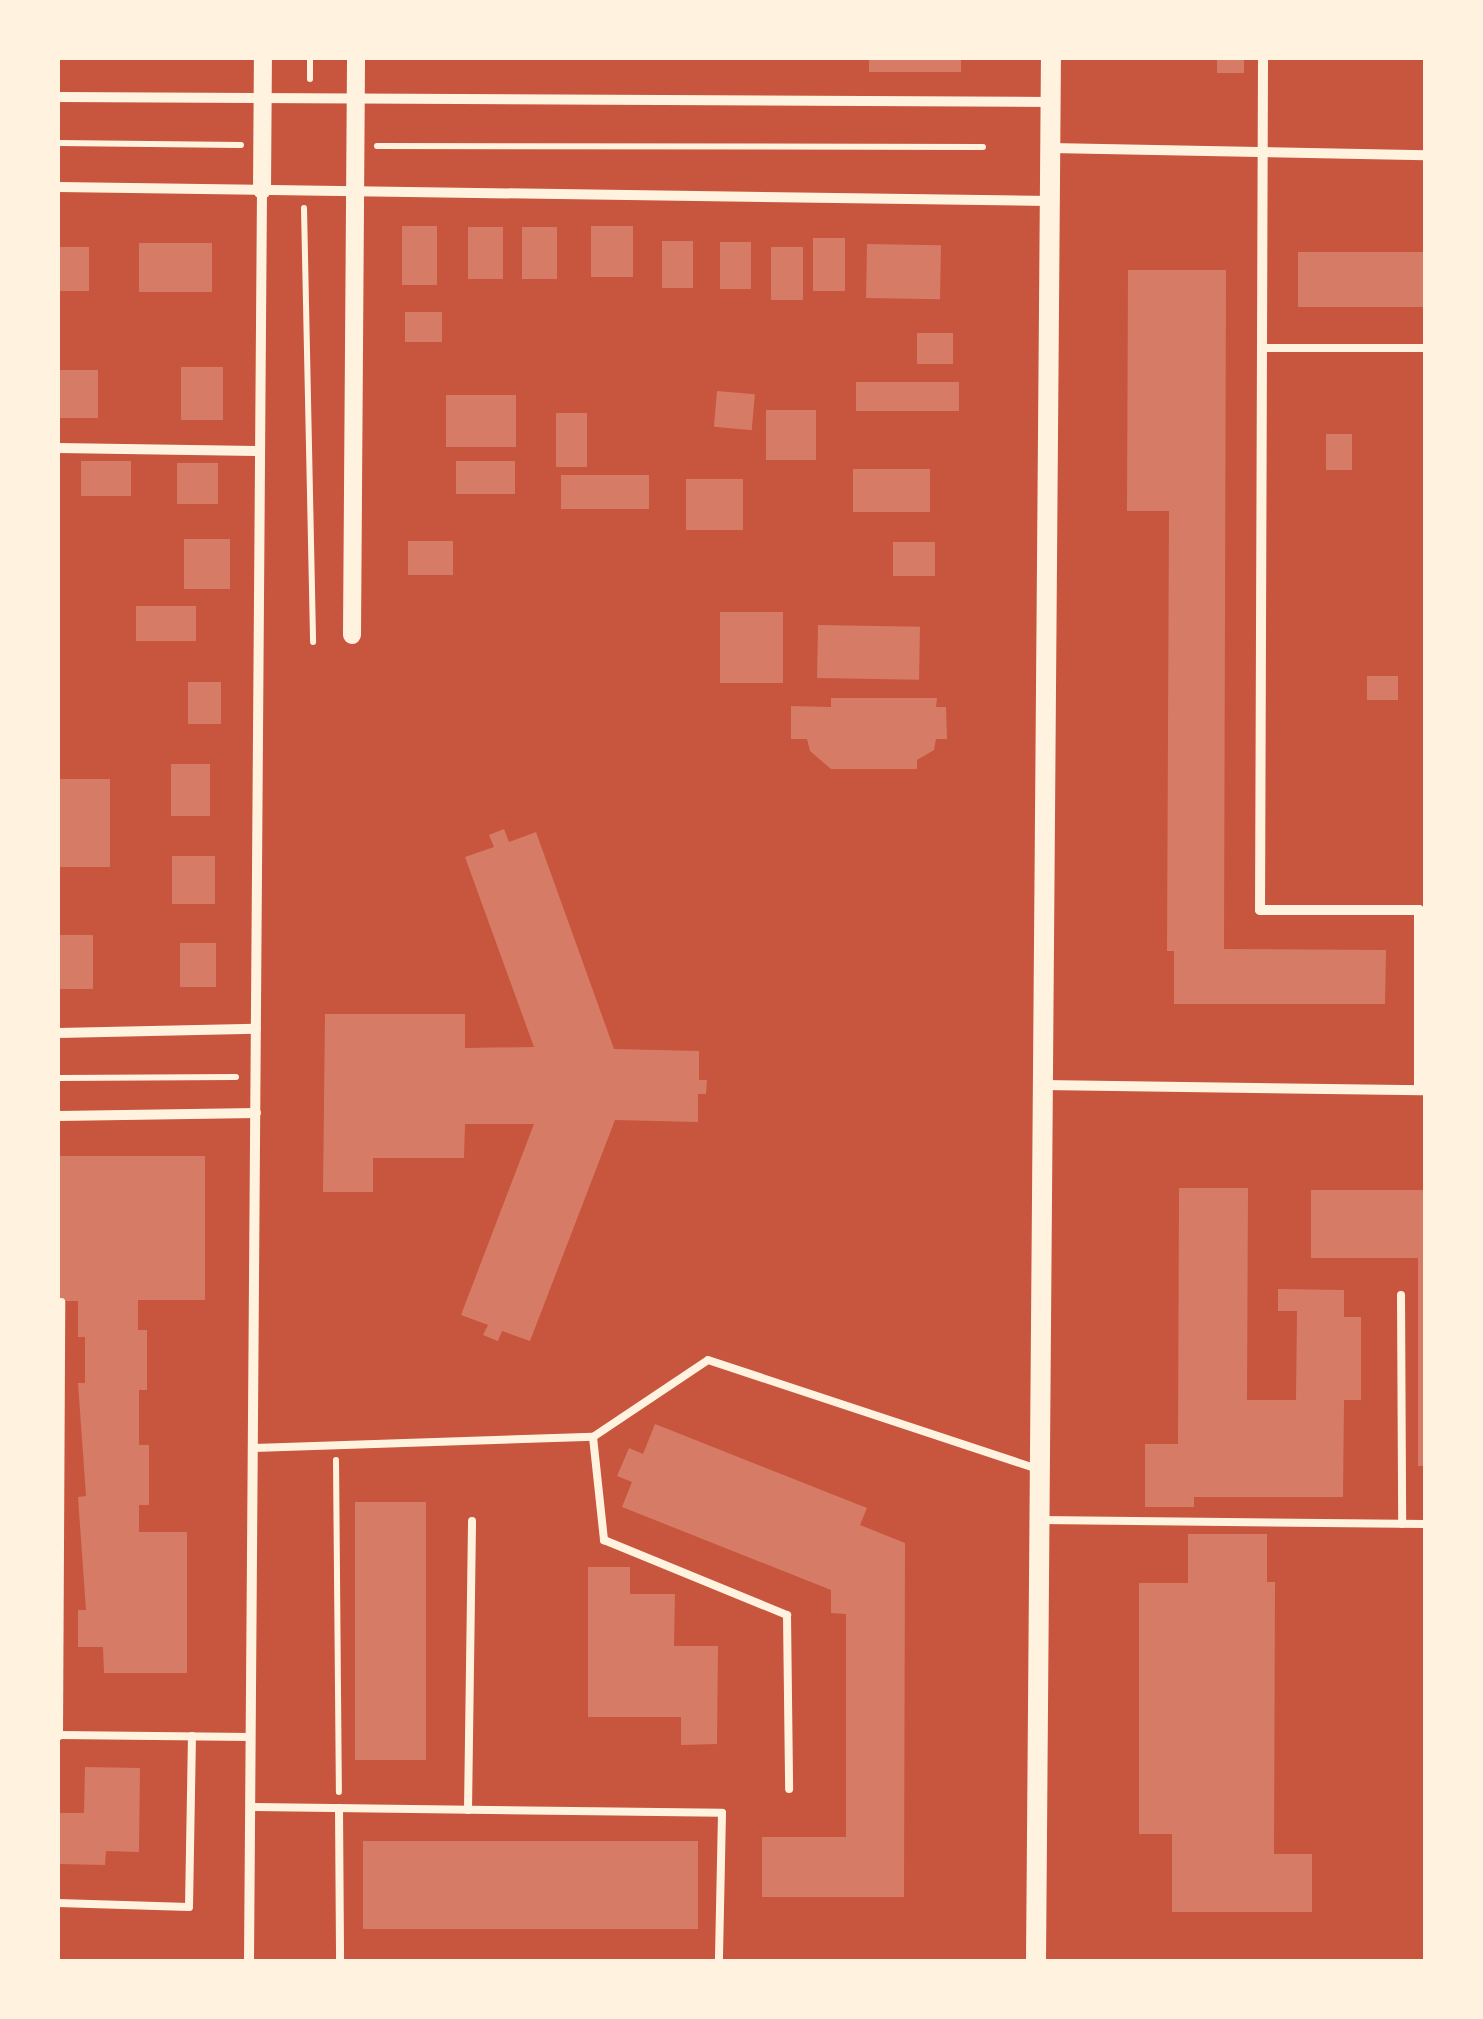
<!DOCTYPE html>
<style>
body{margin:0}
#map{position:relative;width:1483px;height:2019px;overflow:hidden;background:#c8553d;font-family:"IBM Plex Sans",sans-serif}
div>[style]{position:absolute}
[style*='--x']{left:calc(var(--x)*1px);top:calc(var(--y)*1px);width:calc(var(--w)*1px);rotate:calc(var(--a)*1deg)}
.building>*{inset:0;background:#d67c66;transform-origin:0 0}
.path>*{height:6px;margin:-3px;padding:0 3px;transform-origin:3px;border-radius:3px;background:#fff3e0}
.service>*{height:8px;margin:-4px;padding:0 4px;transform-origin:4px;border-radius:4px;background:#fff3e0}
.minor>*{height:10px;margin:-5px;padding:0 5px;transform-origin:5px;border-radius:5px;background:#fff3e0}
.tertiary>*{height:18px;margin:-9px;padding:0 9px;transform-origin:9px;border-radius:9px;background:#fff3e0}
.secondary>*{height:20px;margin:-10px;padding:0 10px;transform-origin:10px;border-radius:10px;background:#fff3e0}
span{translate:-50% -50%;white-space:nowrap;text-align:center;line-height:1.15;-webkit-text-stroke:10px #fff3e0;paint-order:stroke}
.frame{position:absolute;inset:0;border:60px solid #fff3e0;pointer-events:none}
</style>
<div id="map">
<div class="building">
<i style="left:869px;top:58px;width:92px;height:14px"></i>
<i style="left:1217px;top:58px;width:27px;height:15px"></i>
<i style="left:402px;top:226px;width:35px;height:59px"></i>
<i style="left:591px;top:226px;width:42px;height:51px"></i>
<i style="left:468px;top:227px;width:35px;height:52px"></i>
<i style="left:522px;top:227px;width:35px;height:52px"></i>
<i style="left:813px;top:238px;width:32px;height:53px"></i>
<i style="left:693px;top:241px;width:47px;height:31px;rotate:90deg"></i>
<i style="left:720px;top:242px;width:31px;height:47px"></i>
<i style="left:139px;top:243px;width:73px;height:49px"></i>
<i style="left:867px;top:244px;width:74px;height:54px;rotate:1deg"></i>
<i style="left:58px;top:247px;width:31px;height:44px"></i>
<i style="left:771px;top:247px;width:32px;height:53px"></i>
<i style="left:1298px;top:252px;width:128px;height:55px"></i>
<i style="clip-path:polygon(1128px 270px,1226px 270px,1224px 949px,1386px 950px,1385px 1004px,1174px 1004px,1174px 951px,1167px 951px,1169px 511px,1127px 511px)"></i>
<i style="left:405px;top:312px;width:37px;height:30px"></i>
<i style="left:917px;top:333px;width:36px;height:31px"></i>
<i style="left:181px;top:367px;width:42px;height:53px"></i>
<i style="left:58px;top:370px;width:40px;height:48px"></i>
<i style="left:856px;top:382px;width:103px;height:29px"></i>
<i style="left:717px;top:391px;width:38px;height:36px;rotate:5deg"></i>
<i style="left:446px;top:395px;width:70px;height:52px"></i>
<i style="left:766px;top:410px;width:50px;height:50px"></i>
<i style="left:556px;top:413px;width:31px;height:54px"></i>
<i style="left:1326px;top:434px;width:26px;height:36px"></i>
<i style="left:81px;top:461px;width:50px;height:35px"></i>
<i style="left:456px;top:461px;width:59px;height:33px"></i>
<i style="left:177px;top:463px;width:41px;height:41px"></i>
<i style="left:853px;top:469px;width:77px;height:43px"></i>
<i style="left:561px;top:475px;width:88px;height:34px"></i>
<i style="left:686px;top:479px;width:57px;height:51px"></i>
<i style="left:184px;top:539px;width:46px;height:50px"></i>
<i style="left:453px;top:541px;width:34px;height:45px;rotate:90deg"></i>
<i style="left:893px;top:542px;width:42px;height:34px"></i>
<i style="left:136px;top:606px;width:60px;height:35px"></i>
<i style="left:720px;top:612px;width:63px;height:71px"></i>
<i style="left:818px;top:625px;width:102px;height:53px;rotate:1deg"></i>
<i style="left:1367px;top:676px;width:31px;height:24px"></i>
<i style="left:188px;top:682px;width:33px;height:42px"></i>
<i style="clip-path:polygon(831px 698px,937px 698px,936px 707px,946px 707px,947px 739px,936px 739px,934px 750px,917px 760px,917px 769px,831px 769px,810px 751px,807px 739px,791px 739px,791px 706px,831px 707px)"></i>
<i style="left:171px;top:764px;width:39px;height:52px"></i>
<i style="left:58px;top:779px;width:52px;height:88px"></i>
<i style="clip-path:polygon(504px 829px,509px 842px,536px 832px,614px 1049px,699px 1051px,699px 1080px,707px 1080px,706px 1094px,698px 1094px,698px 1122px,615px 1120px,530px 1341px,502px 1331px,498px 1341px,483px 1335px,488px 1325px,461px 1315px,534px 1124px,465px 1124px,464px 1158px,373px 1158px,373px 1192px,323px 1192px,325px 1014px,465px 1014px,465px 1048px,534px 1047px,465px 857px,494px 847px,489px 835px)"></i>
<i style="left:172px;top:856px;width:43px;height:48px"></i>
<i style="left:58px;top:935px;width:35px;height:54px"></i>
<i style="left:180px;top:943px;width:36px;height:44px"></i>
<i style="clip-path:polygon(58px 1156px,205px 1156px,205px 1300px,138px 1300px,138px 1330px,147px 1330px,147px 1390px,139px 1390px,139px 1445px,149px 1445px,149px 1505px,139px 1505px,139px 1532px,187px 1532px,187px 1673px,104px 1673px,103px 1647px,78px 1647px,78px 1610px,86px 1610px,78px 1497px,86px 1496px,78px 1383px,85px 1383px,85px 1337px,78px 1337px,78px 1301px,58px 1301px)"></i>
<i style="clip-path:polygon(1179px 1188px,1248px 1188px,1247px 1400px,1296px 1400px,1297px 1311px,1278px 1311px,1278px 1289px,1344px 1290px,1344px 1317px,1361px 1317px,1361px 1400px,1344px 1400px,1343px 1497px,1194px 1497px,1194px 1507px,1145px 1507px,1145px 1444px,1178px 1444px)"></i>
<i style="clip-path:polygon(1311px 1190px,1426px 1190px,1426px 1466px,1418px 1466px,1418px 1258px,1311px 1258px)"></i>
<i style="clip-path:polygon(655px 1424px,867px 1508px,860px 1525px,905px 1543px,904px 1897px,762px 1897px,762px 1837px,846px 1837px,846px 1614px,831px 1613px,831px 1590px,622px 1507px,632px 1482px,617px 1476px,629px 1448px,643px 1454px)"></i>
<i style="left:355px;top:1502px;width:71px;height:258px"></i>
<i style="clip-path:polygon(1188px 1534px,1267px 1534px,1267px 1582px,1275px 1582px,1274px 1854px,1312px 1854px,1312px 1912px,1172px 1912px,1172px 1834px,1139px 1834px,1139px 1583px,1188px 1583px)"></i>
<i style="clip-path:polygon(588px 1567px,630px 1567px,630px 1594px,675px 1594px,674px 1646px,718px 1646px,717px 1744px,681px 1745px,681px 1717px,588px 1717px)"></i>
<i style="clip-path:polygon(85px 1767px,140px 1768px,139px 1852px,106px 1851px,105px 1865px,58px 1864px,58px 1813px,84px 1813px)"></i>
<i style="left:363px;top:1841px;width:335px;height:88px"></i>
</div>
<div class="path">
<i style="--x:310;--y:79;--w:21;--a:-90"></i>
<i style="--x:58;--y:143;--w:183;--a:0.6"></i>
<i style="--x:377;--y:146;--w:606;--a:0.09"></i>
<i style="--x:304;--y:208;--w:434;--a:88.8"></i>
<i style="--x:58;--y:1078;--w:178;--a:-0.3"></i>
<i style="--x:336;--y:1460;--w:332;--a:89.5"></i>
</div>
<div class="service">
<i style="--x:1262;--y:348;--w:164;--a:0"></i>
<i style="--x:1401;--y:1295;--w:229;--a:89.7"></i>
<i style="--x:593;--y:1437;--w:104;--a:83.9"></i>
<i style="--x:604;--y:1540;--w:198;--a:22.3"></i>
<i style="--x:787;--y:1615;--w:174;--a:89.3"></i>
<i style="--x:254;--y:1448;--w:339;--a:-1.9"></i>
<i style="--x:593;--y:1437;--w:138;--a:-33.8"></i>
<i style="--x:708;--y:1360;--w:348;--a:18.3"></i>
<i style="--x:1040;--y:1520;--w:386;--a:0.6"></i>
<i style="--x:58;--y:1735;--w:193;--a:0.6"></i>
<i style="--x:59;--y:1736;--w:434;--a:-89.7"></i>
<i style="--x:251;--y:1807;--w:471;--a:0.7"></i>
<i style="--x:722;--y:1813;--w:149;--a:91.2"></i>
<i style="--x:339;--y:1808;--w:154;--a:89.6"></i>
<i style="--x:468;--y:1810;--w:289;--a:-89.2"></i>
<i style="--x:58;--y:1903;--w:131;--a:1.7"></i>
<i style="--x:189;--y:1907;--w:171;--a:-89"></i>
</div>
<div class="minor">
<i style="--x:1263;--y:58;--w:852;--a:90.2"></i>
<i style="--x:1260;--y:910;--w:159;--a:0"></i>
<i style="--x:1419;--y:910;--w:180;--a:90"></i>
<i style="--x:58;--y:97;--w:993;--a:0.29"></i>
<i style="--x:1050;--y:148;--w:376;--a:1.1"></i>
<i style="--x:58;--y:187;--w:992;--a:0.81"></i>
<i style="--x:58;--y:448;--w:202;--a:0.9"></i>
<i style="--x:58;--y:1033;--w:198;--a:-1.2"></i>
<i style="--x:1043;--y:1085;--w:379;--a:0.8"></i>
<i style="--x:58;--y:1116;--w:198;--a:-0.9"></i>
<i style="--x:249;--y:1962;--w:1772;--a:-89.58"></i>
</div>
<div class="tertiary">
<i style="--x:262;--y:190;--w:132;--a:-89.6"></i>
<i style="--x:352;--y:635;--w:577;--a:-89.6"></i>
</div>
<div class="secondary">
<i style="--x:1036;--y:1962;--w:1904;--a:-89.55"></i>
</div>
<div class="frame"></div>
</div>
